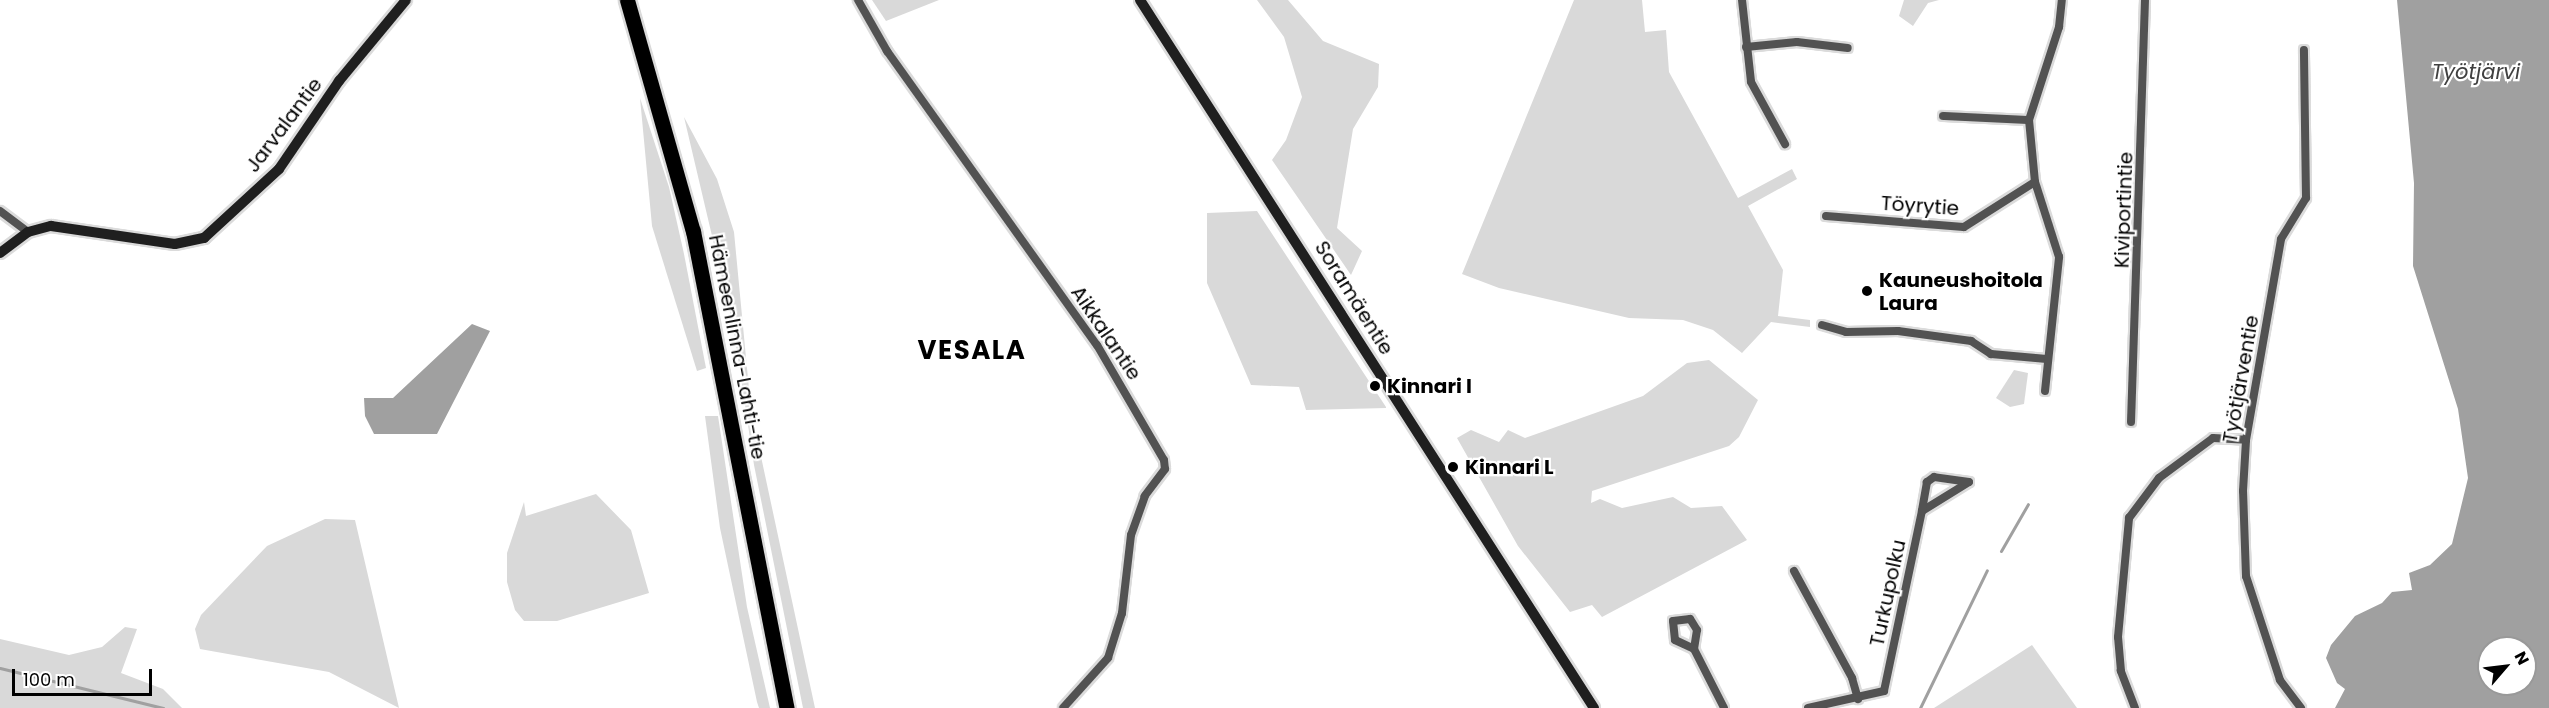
<!DOCTYPE html>
<meta charset="utf-8">
<style>
body{margin:0}
#map{position:relative;width:2549px;height:708px;overflow:hidden;background:#fff;font-family:Poppins,sans-serif}
div>[style]{position:absolute}
[style*='--x']{left:calc(var(--x)*1px);top:calc(var(--y)*1px);width:calc(var(--w)*1px);rotate:calc(var(--a)*1deg)}
.green>*{inset:0;background:#d9d9d9}
.water>*{inset:0;background:#a0a0a0}
.stream>*{height:3px;margin:-1.5px;padding:0 1.5px;transform-origin:1.5px;border-radius:1.5px;background:#a0a0a0}
.roads{filter:drop-shadow(2px 0 #dbdbdb) drop-shadow(-2px 0 #dbdbdb) drop-shadow(0 2px #dbdbdb) drop-shadow(0 -2px #dbdbdb)}
.street>*{height:8px;margin:-4px;padding:0 4px;transform-origin:4px;border-radius:4px;background:#525252}
.secondary>*{height:10px;margin:-5px;padding:0 5px;transform-origin:5px;border-radius:5px;background:#1f1f1f}
.highway>*{height:15px;margin:-7.5px;padding:0 7.5px;transform-origin:7.5px;border-radius:7.5px;background:#000}
.dots>*{width:16px;height:16px;translate:-50% -50%;box-sizing:border-box;border:3px solid #fff;border-radius:50%}
span{translate:-50% -50%;white-space:nowrap;text-align:center;line-height:1.15;-webkit-text-stroke:4.5px #fff;paint-order:stroke}
.street-label{font-size:20px;color:#000}
.poi-label{font-size:20px;color:#000;font-weight:700}
.left{translate:0 -50%;text-align:left}
.water-label{font-size:21px;color:#414141;font-style:italic}
.district-label{font-size:26px;color:#000;font-weight:700;letter-spacing:1.5px}
.north{position:absolute;left:2477px;top:636px;width:60px;height:60px;box-sizing:border-box;background:#fff;border:2px solid #999;border-radius:50%;rotate:62deg;font-size:16px;font-weight:700;line-height:24px;text-align:center;color:#000}
.north::after{content:'';display:block;margin:auto;width:21px;height:27px;background:#000;clip-path:polygon(50% 0,100% 100%,50% 72%,0 100%)}
.scale{position:absolute;left:12px;top:669px;width:140px;height:27px;box-sizing:border-box;border:3px solid #000;border-top:0;padding-left:8px;font-size:18px;line-height:21px;white-space:nowrap;color:#000;-webkit-text-stroke:4px #fff;paint-order:stroke}
</style>
<div id="map">
<div class="green">
<i style="clip-path:polygon(872px 0,939px 0,886px 21px)"></i>
<i style="clip-path:polygon(1257px 0,1288px 0,1323px 41px,1379px 64px,1378px 87px,1353px 129px,1337px 228px,1362px 251px,1351px 275px,1272px 160px,1286px 140px,1302px 97px,1284px 37px)"></i>
<i style="clip-path:polygon(1574px 0,1642px 0,1645px 32px,1666px 30px,1669px 72px,1738px 198px,1792px 169px,1797px 179px,1748px 206px,1783px 270px,1778px 316px,1810px 320px,1810px 327px,1771px 322px,1742px 353px,1713px 330px,1683px 320px,1629px 318px,1499px 288px,1462px 274px)"></i>
<i style="clip-path:polygon(1904px 0,1939px 0,1928px 3px,1913px 26px,1899px 16px)"></i>
<i style="clip-path:polygon(640px 98px,669px 187px,684px 254px,706px 368px,697px 371px,652px 226px)"></i>
<i style="clip-path:polygon(684px 117px,717px 179px,734px 232px,751px 410px,815px 708px,803px 708px,754px 465px,733px 325px)"></i>
<i style="clip-path:polygon(1257px 211px,1386px 407px,1386px 408px,1306px 410px,1299px 387px,1251px 385px,1207px 283px,1207px 213px)"></i>
<i style="clip-path:polygon(1709px 360px,1758px 400px,1739px 437px,1729px 446px,1592px 491px,1591px 503px,1600px 499px,1622px 508px,1673px 497px,1691px 508px,1722px 506px,1747px 540px,1602px 617px,1592px 605px,1570px 612px,1518px 546px,1457px 438px,1471px 430px,1499px 442px,1508px 430px,1525px 438px,1643px 396px,1687px 363px)"></i>
<i style="clip-path:polygon(2014px 370px,2028px 373px,2024px 404px,2010px 407px,1996px 398px)"></i>
<i style="clip-path:polygon(705px 416px,718px 416px,747px 607px,770px 708px,759px 708px,757px 702px,720px 528px)"></i>
<i style="clip-path:polygon(596px 494px,631px 530px,649px 593px,557px 621px,524px 621px,515px 610px,507px 582px,507px 553px,524px 502px,526px 516px)"></i>
<i style="clip-path:polygon(325px 519px,355px 520px,399px 708px,329px 672px,200px 649px,195px 629px,201px 615px,267px 546px)"></i>
<i style="clip-path:polygon(125px 627px,137px 629px,121px 673px,163px 689px,182px 708px,0 708px,0 639px,69px 655px,102px 647px)"></i>
<i style="clip-path:polygon(2032px 645px,2077px 708px,1934px 708px)"></i>
</div>
<div class="water">
<i style="clip-path:polygon(evenodd,2397px 0,2549px 0,2549px 708px,2335px 708px,2345px 689px,2337px 683px,2326px 658px,2331px 645px,2355px 616px,2382px 603px,2392px 592px,2412px 590px,2409px 573px,2430px 565px,2452px 544px,2468px 478px,2458px 409px,2413px 266px,2414px 183px,2397px 0,2489px 648px,2525px 648px,2525px 684px,2489px 684px,2489px 648px)"></i>
<i style="clip-path:polygon(472px 324px,490px 331px,437px 434px,374px 434px,365px 416px,364px 398px,393px 398px)"></i>
</div>
<div class="stream">
<i style="--x:2001;--y:551;--w:54;--a:-60.1"></i>
<i style="--x:0;--y:668;--w:168;--a:13.8"></i>
<i style="--x:1920;--y:708;--w:153;--a:-64.1"></i>
</div>
<div class="roads">
<div class="street">
<i style="--x:858;--y:0;--w:59;--a:60.4"></i>
<i style="--x:887;--y:51;--w:361;--a:54.5"></i>
<i style="--x:1097;--y:345;--w:133;--a:59.8"></i>
<i style="--x:1164;--y:460;--w:9;--a:84"></i>
<i style="--x:1165;--y:469;--w:34;--a:127"></i>
<i style="--x:1145;--y:496;--w:41;--a:109.7"></i>
<i style="--x:1131;--y:535;--w:79;--a:96.6"></i>
<i style="--x:1122;--y:613;--w:47;--a:107.3"></i>
<i style="--x:1108;--y:658;--w:67;--a:132"></i>
<i style="--x:1742;--y:0;--w:82;--a:83.7"></i>
<i style="--x:1751;--y:82;--w:71;--a:61.3"></i>
<i style="--x:1746;--y:47;--w:51;--a:-5.6"></i>
<i style="--x:1797;--y:42;--w:51;--a:6.7"></i>
<i style="--x:1943;--y:116;--w:86;--a:2.7"></i>
<i style="--x:0;--y:211;--w:35;--a:37"></i>
<i style="--x:1826;--y:216;--w:138;--a:4.6"></i>
<i style="--x:1964;--y:227;--w:84;--a:-32.4"></i>
<i style="--x:1822;--y:325;--w:25;--a:16"></i>
<i style="--x:1846;--y:332;--w:52;--a:-1.1"></i>
<i style="--x:1898;--y:331;--w:74;--a:7.8"></i>
<i style="--x:1971;--y:341;--w:24;--a:33"></i>
<i style="--x:1991;--y:354;--w:56;--a:5.1"></i>
<i style="--x:2045;--y:391;--w:135;--a:-84"></i>
<i style="--x:2059;--y:257;--w:79;--a:-107.7"></i>
<i style="--x:2035;--y:182;--w:62;--a:-95.5"></i>
<i style="--x:2029;--y:120;--w:98;--a:-72.1"></i>
<i style="--x:2059;--y:27;--w:27;--a:-84"></i>
<i style="--x:2131;--y:422;--w:422;--a:-88.1"></i>
<i style="--x:1794;--y:571;--w:122;--a:61.5"></i>
<i style="--x:1852;--y:678;--w:22;--a:74"></i>
<i style="--x:1694;--y:649;--w:19;--a:-81"></i>
<i style="--x:1697;--y:630;--w:13;--a:-122"></i>
<i style="--x:1690;--y:619;--w:17;--a:173"></i>
<i style="--x:1673;--y:621;--w:19;--a:84"></i>
<i style="--x:1675;--y:640;--w:21;--a:25"></i>
<i style="--x:1694;--y:649;--w:66;--a:63"></i>
<i style="--x:1808;--y:708;--w:78;--a:-12.6"></i>
<i style="--x:1884;--y:691;--w:184;--a:-78.1"></i>
<i style="--x:1922;--y:511;--w:55;--a:-31.7"></i>
<i style="--x:1969;--y:482;--w:35;--a:-172"></i>
<i style="--x:1934;--y:477;--w:9;--a:144"></i>
<i style="--x:1927;--y:482;--w:29;--a:100"></i>
<i style="--x:2135;--y:708;--w:40;--a:-111"></i>
<i style="--x:2121;--y:671;--w:34;--a:-95"></i>
<i style="--x:2118;--y:637;--w:120;--a:-84.7"></i>
<i style="--x:2129;--y:518;--w:50;--a:-53.1"></i>
<i style="--x:2159;--y:478;--w:67;--a:-36.5"></i>
<i style="--x:2213;--y:438;--w:33;--a:3"></i>
<i style="--x:2301;--y:708;--w:35;--a:-127"></i>
<i style="--x:2280;--y:680;--w:109;--a:-108.1"></i>
<i style="--x:2246;--y:576;--w:85;--a:-92"></i>
<i style="--x:2243;--y:491;--w:51;--a:-86.6"></i>
<i style="--x:2246;--y:440;--w:204;--a:-80.1"></i>
<i style="--x:2281;--y:239;--w:48;--a:-58.6"></i>
<i style="--x:2306;--y:198;--w:148;--a:-90.8"></i>
</div>
<div class="secondary">
<i style="--x:1140;--y:0;--w:841;--a:57.33"></i>
<i style="--x:0;--y:253;--w:35;--a:-37"></i>
<i style="--x:28;--y:232;--w:24;--a:-15"></i>
<i style="--x:51;--y:226;--w:125;--a:8.3"></i>
<i style="--x:175;--y:244;--w:30;--a:-12"></i>
<i style="--x:204;--y:238;--w:102;--a:-42.6"></i>
<i style="--x:279;--y:169;--w:107;--a:-55.7"></i>
<i style="--x:339;--y:81;--w:105;--a:-50.4"></i>
</div>
<div class="highway">
<i style="--x:627;--y:0;--w:240;--a:74.1"></i>
<i style="--x:693;--y:231;--w:486;--a:78.9"></i>
</div>
</div>
<div class="dots">
<i style="left:1867px;top:291px;background:#000"></i>
<i style="left:1375px;top:386px;background:#000"></i>
<i style="left:1453px;top:467px;background:#000"></i>
</div>
<div class="street-label">
<span style="left:284px;top:125px;rotate:-53deg">Jarvalantie</span>
<span style="left:1920px;top:206px;rotate:4deg">Töyrytie</span>
<span style="left:2124px;top:210px;rotate:-88deg">Kiviportintie</span>
<span style="left:1354px;top:298px;rotate:58deg">Soramäentie</span>
<span style="left:1106px;top:333px;rotate:56deg">Aikkalantie</span>
<span style="left:737px;top:347px;rotate:79deg">Hämeenlinna-Lahti-tie</span>
<span style="left:2241px;top:379px;rotate:-80deg">Työtjärventie</span>
<span style="left:1888px;top:593px;rotate:-78deg">Turkupolku</span>
</div>
<div class="poi-label">
<span class="left" style="left:1879px;top:292px">Kauneushoitola<br>Laura</span>
<span class="left" style="left:1387px;top:386px">Kinnari I</span>
<span class="left" style="left:1465px;top:467px">Kinnari L</span>
</div>
<div class="water-label">
<span style="left:2476px;top:72px">Työtjärvi</span>
</div>
<div class="district-label">
<span style="left:972px;top:351px">VESALA</span>
</div>
<div class="north">N</div>
<div class="scale">100 m</div>
</div>
